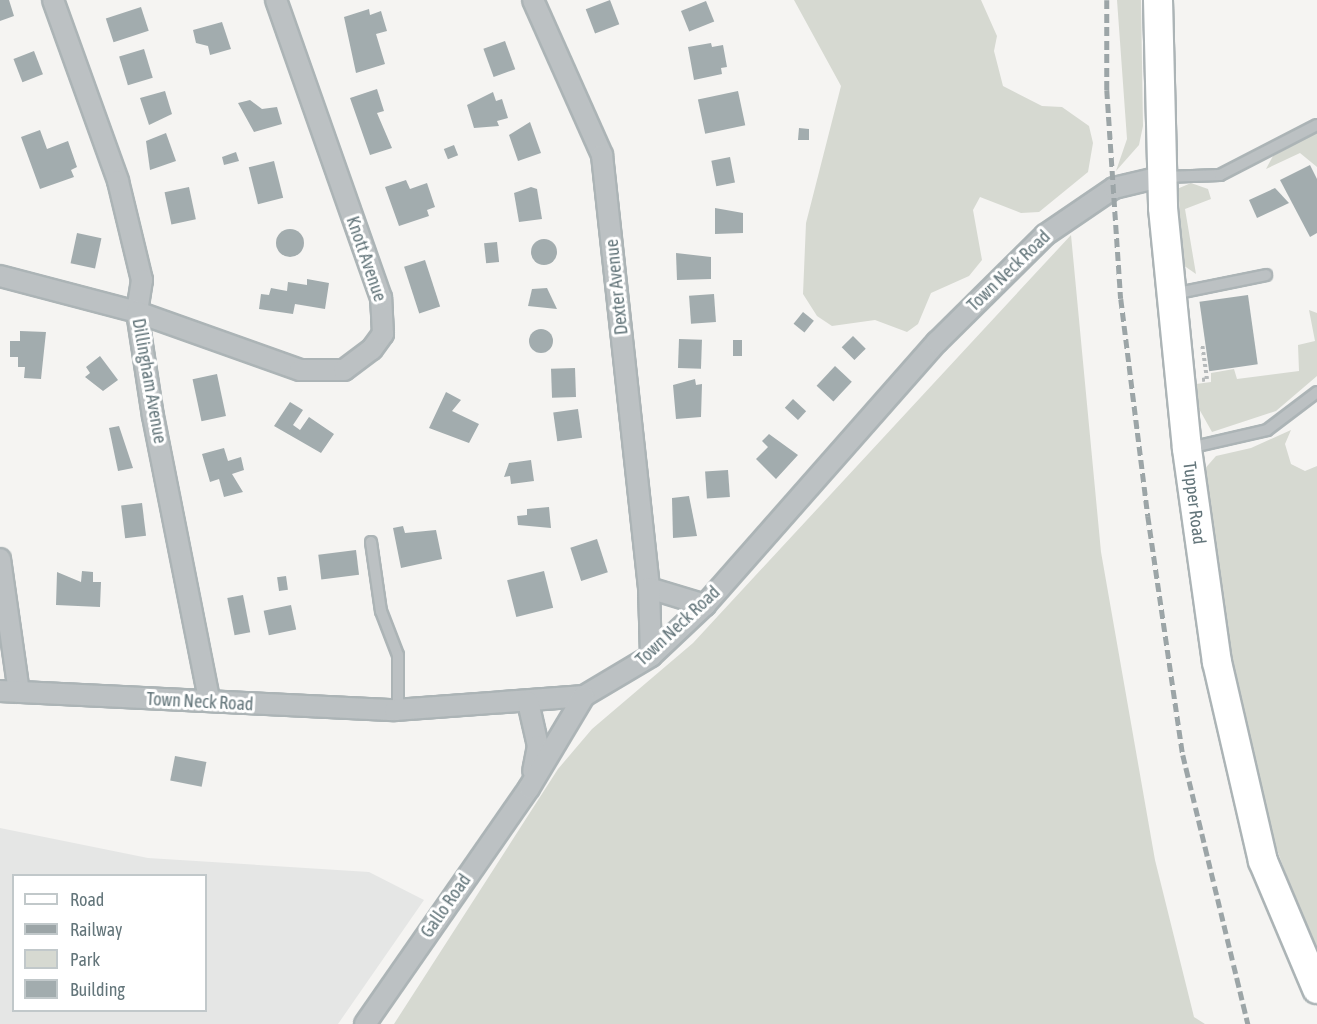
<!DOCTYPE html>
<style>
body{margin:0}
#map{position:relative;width:1317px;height:1024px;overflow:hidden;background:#f5f4f2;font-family:"Asap Condensed",sans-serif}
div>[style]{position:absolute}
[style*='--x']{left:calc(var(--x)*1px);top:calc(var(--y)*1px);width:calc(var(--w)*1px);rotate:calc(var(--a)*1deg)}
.built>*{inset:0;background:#e5e6e5}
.green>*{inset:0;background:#d6d9d1}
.building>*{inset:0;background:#a2acae;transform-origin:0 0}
.round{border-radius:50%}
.path>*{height:4px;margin-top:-2px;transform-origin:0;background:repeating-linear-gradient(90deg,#b6babb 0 3px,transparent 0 6px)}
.roads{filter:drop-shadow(2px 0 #acb4b6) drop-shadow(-2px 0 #acb4b6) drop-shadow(0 2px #acb4b6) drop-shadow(0 -2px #acb4b6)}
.service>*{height:10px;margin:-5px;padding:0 5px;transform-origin:5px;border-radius:5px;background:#bcc1c3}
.minor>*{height:20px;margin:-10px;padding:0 10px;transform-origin:10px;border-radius:10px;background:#bcc1c3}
.secondary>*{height:28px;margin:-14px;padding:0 14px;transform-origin:14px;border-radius:14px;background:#fff}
.rail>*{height:4.5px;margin-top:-2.25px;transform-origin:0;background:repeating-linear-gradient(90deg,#9ca5a7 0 9px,transparent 0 13.5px)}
span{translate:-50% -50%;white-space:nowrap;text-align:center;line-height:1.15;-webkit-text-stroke:6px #fff;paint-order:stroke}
.street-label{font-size:18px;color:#63757a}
.legend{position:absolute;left:12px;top:874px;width:195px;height:138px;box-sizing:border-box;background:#fff;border:2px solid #c1c8ca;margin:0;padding:8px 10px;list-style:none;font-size:18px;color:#63757a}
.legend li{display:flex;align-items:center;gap:12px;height:30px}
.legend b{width:30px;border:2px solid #c1c8ca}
</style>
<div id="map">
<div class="built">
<i style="clip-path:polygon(evenodd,0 828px,148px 858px,369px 872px,424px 900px,338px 1024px,0 1024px,0 828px,14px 876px,206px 876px,206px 1010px,14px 1010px,14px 876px)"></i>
</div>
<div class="green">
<i style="clip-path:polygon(794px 0,981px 0,997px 36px,994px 51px,1003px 86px,1042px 106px,1062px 107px,1089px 126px,1093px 143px,1088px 172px,1039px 212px,1021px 213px,980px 197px,973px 210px,982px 260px,969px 276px,931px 293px,918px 324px,907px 332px,875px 320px,832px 326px,817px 316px,803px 294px,806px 223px,841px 86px)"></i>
<i style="clip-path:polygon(1117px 0,1141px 0,1143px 126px,1139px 145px,1116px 171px,1127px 139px)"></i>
<i style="clip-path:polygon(1317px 132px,1317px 167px,1300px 153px,1266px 169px,1273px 156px)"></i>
<i style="clip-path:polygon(1191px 183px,1208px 189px,1211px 199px,1185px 209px,1196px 274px,1183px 265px,1179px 200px,1174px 200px,1177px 189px)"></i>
<i style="clip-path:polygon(1071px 235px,1101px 552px,1155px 860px,1194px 1017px,1205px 1024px,394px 1024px,558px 769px,592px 729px,693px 643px)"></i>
<i style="clip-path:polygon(1309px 310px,1317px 313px,1317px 376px,1276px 411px,1212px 432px,1198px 407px,1196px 384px,1211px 382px,1211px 373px,1234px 369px,1237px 379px,1299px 371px,1298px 345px,1315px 341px)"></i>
<i style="clip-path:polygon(1291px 430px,1285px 444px,1291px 464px,1305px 471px,1317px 466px,1317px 957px,1268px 826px,1239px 697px,1202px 472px,1216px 456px,1251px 448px)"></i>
</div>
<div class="building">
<i style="clip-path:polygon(0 0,9px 0,14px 16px,0 21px)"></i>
<i style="left:610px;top:0;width:26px;height:26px;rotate:69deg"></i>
<i style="left:706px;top:1px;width:22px;height:27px;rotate:68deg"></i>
<i style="left:141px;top:7px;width:25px;height:37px;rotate:72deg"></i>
<i style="clip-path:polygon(369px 9px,370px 15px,381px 11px,387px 31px,376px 34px,385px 64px,356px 73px,344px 17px)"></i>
<i style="clip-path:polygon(222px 22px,231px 49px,210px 55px,208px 46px,196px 43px,193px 30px)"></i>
<i style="left:505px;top:41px;width:30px;height:23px;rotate:70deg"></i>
<i style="clip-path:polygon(711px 43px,712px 47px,723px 45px,727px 67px,721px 68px,722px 74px,694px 80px,688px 47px)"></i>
<i style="left:144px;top:49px;width:30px;height:26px;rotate:73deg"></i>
<i style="left:34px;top:51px;width:25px;height:22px;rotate:69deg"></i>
<i style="clip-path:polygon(377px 89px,384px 111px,377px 113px,392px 148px,370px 155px,350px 98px)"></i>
<i style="clip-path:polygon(165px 91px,172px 114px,149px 125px,140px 98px)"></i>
<i style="left:738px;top:91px;width:35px;height:41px;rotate:78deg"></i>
<i style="clip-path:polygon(493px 92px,496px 101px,502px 99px,508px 118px,497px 121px,499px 126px,474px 128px,467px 105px)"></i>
<i style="clip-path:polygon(250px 100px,262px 109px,277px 107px,282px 124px,254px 132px,238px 103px)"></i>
<i style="clip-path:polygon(530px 122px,541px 153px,518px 161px,509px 135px)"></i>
<i style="clip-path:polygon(799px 128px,809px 129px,809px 140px,798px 140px)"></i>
<i style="clip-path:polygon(40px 130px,47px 149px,68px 141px,77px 167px,71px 170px,74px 177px,40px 189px,21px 137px)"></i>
<i style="clip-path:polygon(166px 133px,176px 161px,150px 170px,146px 141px)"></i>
<i style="left:454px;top:145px;width:11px;height:11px;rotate:68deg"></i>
<i style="clip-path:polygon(236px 152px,239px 161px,224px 165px,222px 157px)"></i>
<i style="left:730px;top:157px;width:26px;height:19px;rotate:79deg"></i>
<i style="left:274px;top:161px;width:38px;height:26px;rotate:76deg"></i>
<i style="clip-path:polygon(1310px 165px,1317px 179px,1317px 233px,1310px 237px,1280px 180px)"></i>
<i style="clip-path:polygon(406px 180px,410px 189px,427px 183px,435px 207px,427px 210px,429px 216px,399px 226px,385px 187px)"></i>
<i style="left:189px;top:187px;width:33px;height:25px;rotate:78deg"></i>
<i style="clip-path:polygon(531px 187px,537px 189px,542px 219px,519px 222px,514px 193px)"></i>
<i style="clip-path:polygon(1275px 188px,1289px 203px,1257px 218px,1249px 200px)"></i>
<i style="clip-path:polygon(715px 208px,743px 213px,743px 233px,715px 234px)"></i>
<i class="round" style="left:276px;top:229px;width:28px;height:28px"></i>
<i style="left:77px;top:233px;width:25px;height:31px;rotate:12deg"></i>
<i class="round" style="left:531px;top:239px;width:26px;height:26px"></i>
<i style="left:497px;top:242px;width:20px;height:13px;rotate:84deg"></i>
<i style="clip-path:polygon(676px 253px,711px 257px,711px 279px,677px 280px)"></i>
<i style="left:425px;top:260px;width:49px;height:22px;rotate:72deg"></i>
<i style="clip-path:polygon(307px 279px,329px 283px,325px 309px,295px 304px,293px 314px,259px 309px,261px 294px,269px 295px,271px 288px,287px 291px,288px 282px,307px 285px)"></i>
<i style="clip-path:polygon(547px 288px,557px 309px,528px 306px,532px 289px)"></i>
<i style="left:714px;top:294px;width:28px;height:25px;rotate:86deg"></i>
<i style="left:1248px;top:295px;width:70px;height:49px;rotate:82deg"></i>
<i style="left:803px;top:312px;width:14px;height:15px;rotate:39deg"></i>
<i class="round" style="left:529px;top:329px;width:24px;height:24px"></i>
<i style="clip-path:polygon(20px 331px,46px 332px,41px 379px,24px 378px,25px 367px,18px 367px,18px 357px,10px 357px,10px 341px,20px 341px)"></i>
<i style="left:853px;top:336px;width:18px;height:16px;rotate:45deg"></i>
<i style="left:679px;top:339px;width:23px;height:29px;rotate:2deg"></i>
<i style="left:733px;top:340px;width:9px;height:16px"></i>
<i style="clip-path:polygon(100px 356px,118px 380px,103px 391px,85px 377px,90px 373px,86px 367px)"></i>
<i style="left:835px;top:366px;width:23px;height:27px;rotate:43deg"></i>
<i style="left:575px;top:368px;width:29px;height:24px;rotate:88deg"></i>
<i style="left:217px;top:374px;width:43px;height:25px;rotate:78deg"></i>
<i style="clip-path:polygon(695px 379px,696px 385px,702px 384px,701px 417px,676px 419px,673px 385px)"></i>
<i style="clip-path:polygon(446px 392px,461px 400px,452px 411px,479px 424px,469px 443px,429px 428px)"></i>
<i style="left:793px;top:399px;width:18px;height:12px;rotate:43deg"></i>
<i style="clip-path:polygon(290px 402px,303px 410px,293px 425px,300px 430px,309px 417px,334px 434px,321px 453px,274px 426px)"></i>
<i style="left:578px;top:409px;width:29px;height:25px;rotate:82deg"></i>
<i style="clip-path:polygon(119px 426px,133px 468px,118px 471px,109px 428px)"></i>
<i style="clip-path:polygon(769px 434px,798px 455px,776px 479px,756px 459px,768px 447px,762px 441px)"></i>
<i style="clip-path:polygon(224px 448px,228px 461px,241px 457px,244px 470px,232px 474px,243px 492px,224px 497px,219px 479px,210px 482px,202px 454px)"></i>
<i style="clip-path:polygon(531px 460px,534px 481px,511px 484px,510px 476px,504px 477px,509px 463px)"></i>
<i style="left:728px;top:470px;width:27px;height:23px;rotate:86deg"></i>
<i style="clip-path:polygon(689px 496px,697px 536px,673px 538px,672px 498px)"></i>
<i style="left:142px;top:503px;width:33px;height:21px;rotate:83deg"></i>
<i style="clip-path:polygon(549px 507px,551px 528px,518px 525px,517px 516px,527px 515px,527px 509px)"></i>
<i style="clip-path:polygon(403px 526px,405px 533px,436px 530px,442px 559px,401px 568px,393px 528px)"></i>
<i style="left:597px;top:539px;width:35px;height:28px;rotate:72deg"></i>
<i style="left:356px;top:550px;width:25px;height:38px;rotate:83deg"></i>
<i style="clip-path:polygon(82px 571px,93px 572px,93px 582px,101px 582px,100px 607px,56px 605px,57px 572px,81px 582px)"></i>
<i style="left:544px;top:571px;width:38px;height:38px;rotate:76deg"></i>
<i style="left:286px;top:576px;width:14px;height:9px;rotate:82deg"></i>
<i style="left:243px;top:595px;width:38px;height:16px;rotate:79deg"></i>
<i style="left:291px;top:605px;width:25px;height:28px;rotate:78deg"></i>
<i style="left:175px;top:756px;width:32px;height:25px;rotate:11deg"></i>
</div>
<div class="path">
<i style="--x:1202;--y:380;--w:5;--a:-11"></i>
<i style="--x:1207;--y:379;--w:35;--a:-98"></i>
</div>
<div class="roads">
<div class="service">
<i style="--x:1164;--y:177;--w:56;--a:-2"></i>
<i style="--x:1220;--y:175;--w:109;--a:-27.3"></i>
<i style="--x:1173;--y:294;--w:95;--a:-11.5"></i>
<i style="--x:1189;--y:448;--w:80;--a:-13"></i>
<i style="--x:1267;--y:430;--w:63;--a:-37.2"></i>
<i style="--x:371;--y:542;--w:70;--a:81.8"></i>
<i style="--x:381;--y:611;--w:47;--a:68.9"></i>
<i style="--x:398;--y:655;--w:55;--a:90"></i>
</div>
<div class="minor">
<i style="--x:53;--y:0;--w:192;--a:70.2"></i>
<i style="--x:118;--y:181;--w:102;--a:76.4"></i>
<i style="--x:142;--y:280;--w:32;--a:99"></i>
<i style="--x:137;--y:312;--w:105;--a:81.3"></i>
<i style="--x:153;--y:416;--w:289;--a:78.8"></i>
<i style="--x:533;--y:0;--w:170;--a:66"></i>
<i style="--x:602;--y:155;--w:436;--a:83.8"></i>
<i style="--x:649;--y:588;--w:59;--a:16.9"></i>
<i style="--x:0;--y:276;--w:142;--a:14.7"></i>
<i style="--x:137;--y:312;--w:173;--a:19.6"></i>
<i style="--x:300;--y:370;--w:44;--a:0"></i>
<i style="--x:344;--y:370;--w:35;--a:-37"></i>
<i style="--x:372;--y:349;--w:19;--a:-54"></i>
<i style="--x:383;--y:334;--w:36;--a:-93"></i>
<i style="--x:381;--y:298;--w:316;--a:-109.4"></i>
<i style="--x:0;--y:559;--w:134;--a:81.9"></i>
<i style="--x:649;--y:588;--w:68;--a:88.3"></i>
<i style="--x:0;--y:691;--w:395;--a:2.8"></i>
<i style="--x:395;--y:710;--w:190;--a:-4.2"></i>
<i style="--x:584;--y:696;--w:78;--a:-30.8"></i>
<i style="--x:651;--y:656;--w:74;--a:-43.4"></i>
<i style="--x:705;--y:605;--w:351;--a:-48.6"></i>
<i style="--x:937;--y:342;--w:152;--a:-44.7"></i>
<i style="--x:1045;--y:235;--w:83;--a:-34.3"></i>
<i style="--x:1114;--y:188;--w:47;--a:-13.4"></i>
<i style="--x:528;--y:702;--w:45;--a:77.2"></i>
<i style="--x:538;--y:746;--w:25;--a:101"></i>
<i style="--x:365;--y:1024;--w:287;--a:-55.2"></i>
<i style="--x:529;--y:788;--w:107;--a:-59.1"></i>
</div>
<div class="secondary">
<i style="--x:1158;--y:0;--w:208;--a:88.6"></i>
<i style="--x:1163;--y:208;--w:242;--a:84.3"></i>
<i style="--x:1187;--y:449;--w:215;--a:82"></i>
<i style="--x:1217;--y:662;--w:204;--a:77"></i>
<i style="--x:1263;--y:861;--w:139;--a:67.1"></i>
</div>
</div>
<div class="rail">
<i style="--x:1107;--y:0;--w:90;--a:90"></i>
<i style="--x:1107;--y:90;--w:209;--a:86.2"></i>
<i style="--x:1121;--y:299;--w:219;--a:82.9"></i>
<i style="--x:1148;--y:516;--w:242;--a:81.7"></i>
<i style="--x:1183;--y:755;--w:277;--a:76.4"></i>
</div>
<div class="street-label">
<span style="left:366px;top:259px;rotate:71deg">Knott Avenue</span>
<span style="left:1009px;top:271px;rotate:-44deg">Town Neck Road</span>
<span style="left:617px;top:287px;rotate:-96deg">Dexter Avenue</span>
<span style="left:149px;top:381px;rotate:80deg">Dillingham Avenue</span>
<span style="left:1194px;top:503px;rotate:83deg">Tupper Road</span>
<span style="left:678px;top:626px;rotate:-43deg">Town Neck Road</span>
<span style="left:200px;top:702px;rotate:3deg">Town Neck Road</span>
<span style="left:446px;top:906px;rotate:-55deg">Gallo Road</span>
</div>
<ul class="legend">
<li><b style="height:8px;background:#fff"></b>Road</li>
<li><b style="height:8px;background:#9ca5a7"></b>Railway</li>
<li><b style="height:16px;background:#d6d9d1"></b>Park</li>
<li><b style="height:16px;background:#a2acae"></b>Building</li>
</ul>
</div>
